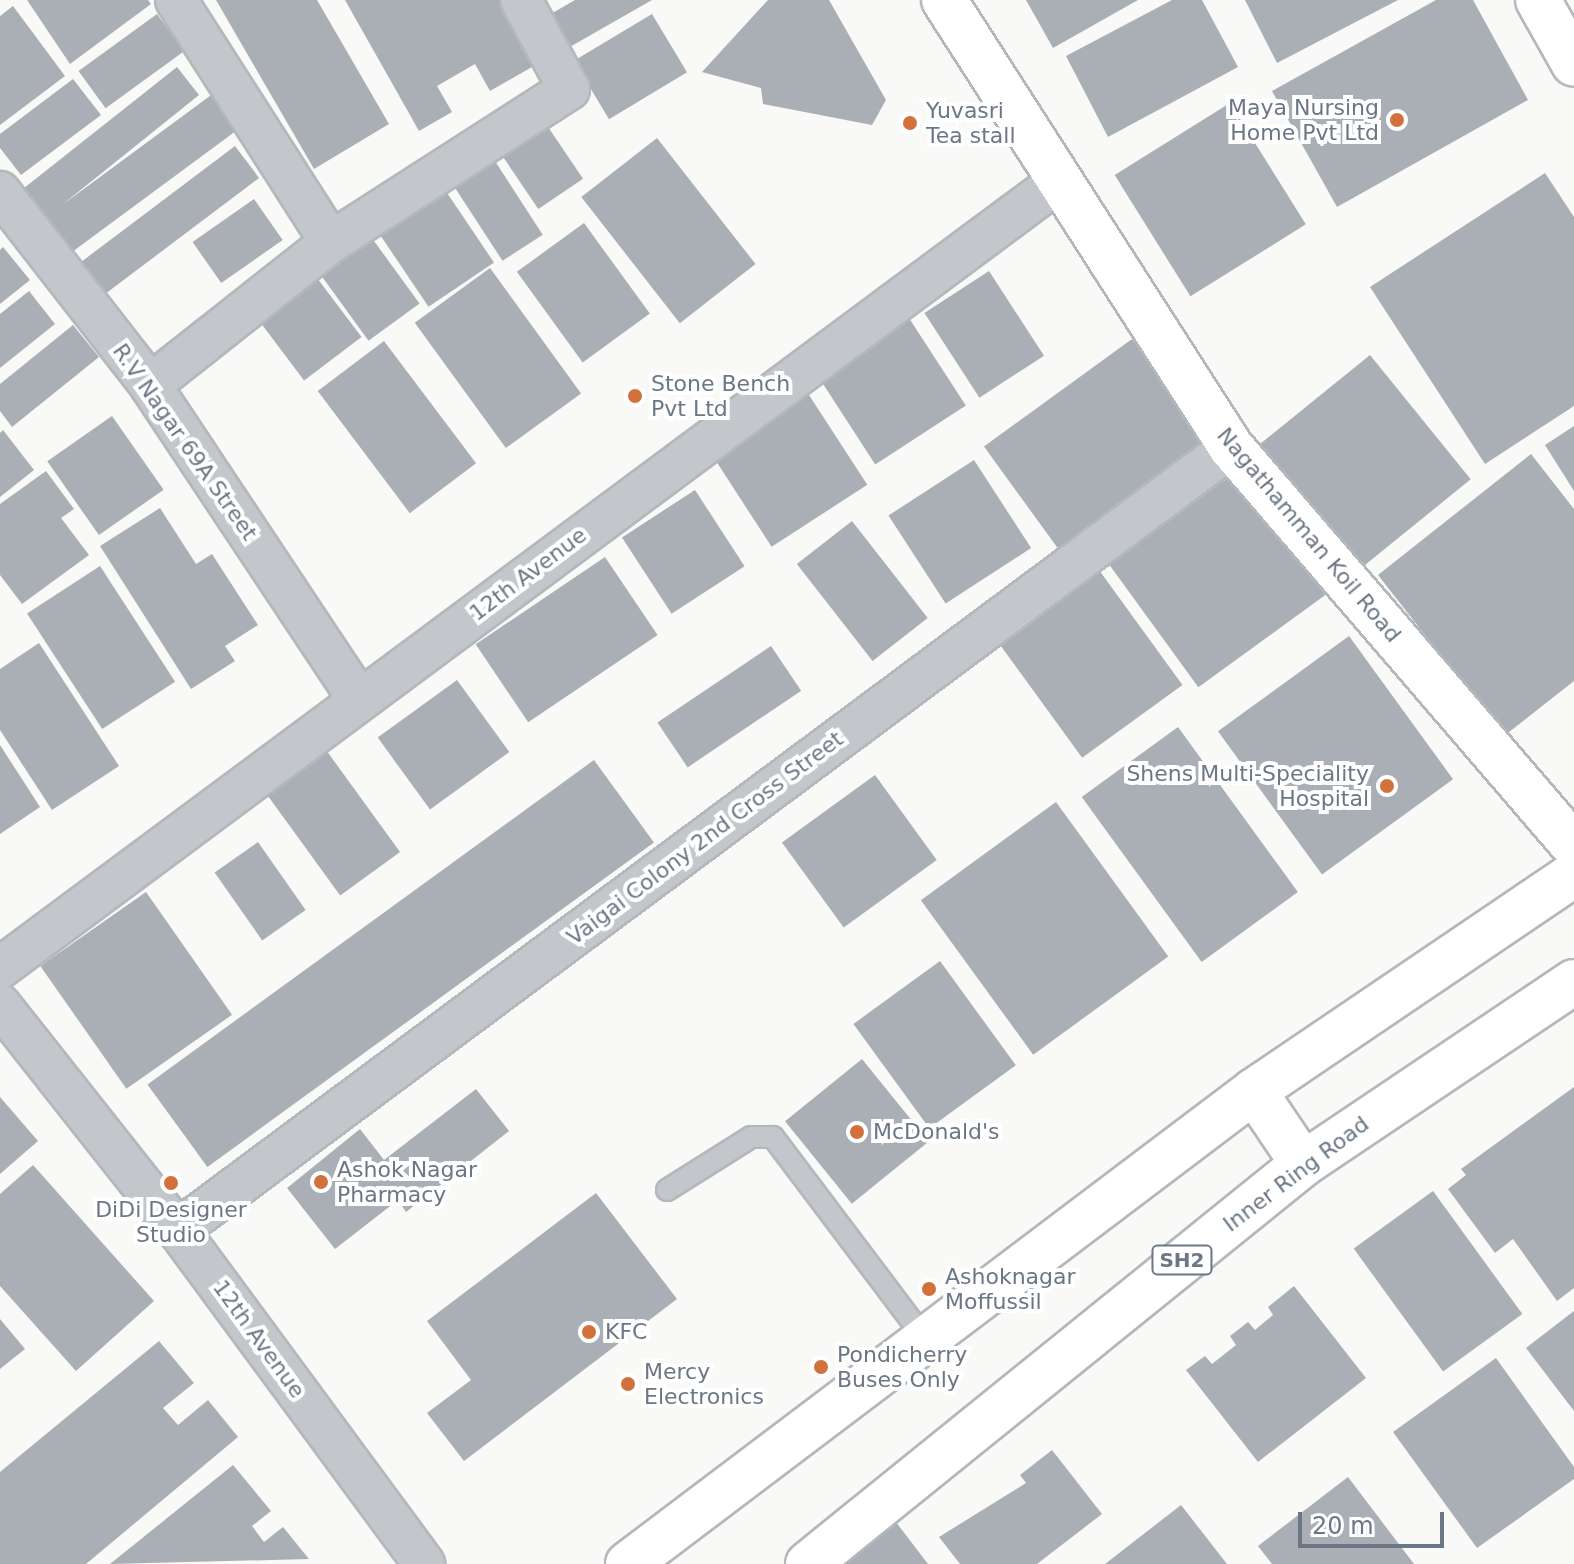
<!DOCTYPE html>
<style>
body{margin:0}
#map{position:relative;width:1574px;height:1564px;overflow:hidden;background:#f9f9f7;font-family:"DejaVu Sans",sans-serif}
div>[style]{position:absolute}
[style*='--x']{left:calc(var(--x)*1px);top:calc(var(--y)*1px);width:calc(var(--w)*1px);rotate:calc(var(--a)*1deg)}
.building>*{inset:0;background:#a9afb5;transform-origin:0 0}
.roads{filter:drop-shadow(2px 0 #b3b8bd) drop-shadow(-2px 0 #b3b8bd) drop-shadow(0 2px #b3b8bd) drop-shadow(0 -2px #b3b8bd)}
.lane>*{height:20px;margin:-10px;padding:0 10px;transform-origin:10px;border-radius:10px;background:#c3c6ca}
.street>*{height:40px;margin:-20px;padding:0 20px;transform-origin:20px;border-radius:20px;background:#c3c6ca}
.secondary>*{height:44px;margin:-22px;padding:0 22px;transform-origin:22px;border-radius:22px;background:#fff}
.primary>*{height:44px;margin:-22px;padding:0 22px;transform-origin:22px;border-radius:22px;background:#fff}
.dots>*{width:22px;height:22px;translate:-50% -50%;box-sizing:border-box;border:4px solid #fff;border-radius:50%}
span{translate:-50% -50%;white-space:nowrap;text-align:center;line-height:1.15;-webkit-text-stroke:8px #fff;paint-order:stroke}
.shield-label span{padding:2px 6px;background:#fff;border:2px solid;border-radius:6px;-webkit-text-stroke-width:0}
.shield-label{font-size:20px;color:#6b7785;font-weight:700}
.poi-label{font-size:22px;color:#6b7785}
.right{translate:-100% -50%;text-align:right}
.left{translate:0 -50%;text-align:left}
.street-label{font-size:22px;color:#6b7785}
.scale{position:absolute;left:1298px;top:1512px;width:146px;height:36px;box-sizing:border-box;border:4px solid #6b7785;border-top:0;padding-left:10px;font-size:24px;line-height:28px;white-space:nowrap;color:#6b7785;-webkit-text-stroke:6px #fff;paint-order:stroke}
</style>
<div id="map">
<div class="building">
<i style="clip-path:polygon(27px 0,148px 0,151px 4px,70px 64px)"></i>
<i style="clip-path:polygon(216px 0,317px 0,389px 124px,314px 169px)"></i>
<i style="clip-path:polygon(345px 0,504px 0,539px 63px,490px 91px,475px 64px,437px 86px,452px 112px,419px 131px)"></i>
<i style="clip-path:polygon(575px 0,652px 0,568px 48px,549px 15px)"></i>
<i style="clip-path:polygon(768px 0,829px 0,886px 100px,872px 125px,763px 104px,761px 88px,702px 72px)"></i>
<i style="clip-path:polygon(1026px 0,1138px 0,1053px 48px)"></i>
<i style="clip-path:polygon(1172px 0,1202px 0,1238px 67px,1108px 137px,1066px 56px)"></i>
<i style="clip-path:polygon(1245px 0,1398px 0,1277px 63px)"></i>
<i style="clip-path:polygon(1436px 0,1473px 0,1528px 100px,1337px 207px,1272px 91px)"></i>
<i style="clip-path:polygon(13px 6px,65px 76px,0 125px,0 16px)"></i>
<i style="left:157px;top:14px;width:46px;height:97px;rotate:54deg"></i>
<i style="left:652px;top:14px;width:68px;height:91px;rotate:59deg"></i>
<i style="clip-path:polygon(177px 67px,199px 95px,62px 205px,218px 90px,244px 125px,68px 255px,19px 192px)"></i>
<i style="clip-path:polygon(73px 79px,101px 115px,21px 175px,0 148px,0 134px)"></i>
<i style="left:1230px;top:103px;width:143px;height:136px;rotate:58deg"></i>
<i style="left:540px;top:115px;width:77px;height:54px;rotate:56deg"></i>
<i style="left:657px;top:138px;width:160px;height:96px;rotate:52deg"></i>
<i style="left:235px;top:146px;width:40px;height:194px;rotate:53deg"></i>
<i style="left:491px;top:155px;width:95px;height:48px;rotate:57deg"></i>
<i style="clip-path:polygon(1545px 173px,1574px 217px,1574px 406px,1485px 464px,1370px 287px)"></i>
<i style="left:437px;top:178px;width:102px;height:79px;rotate:56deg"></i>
<i style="left:254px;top:199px;width:50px;height:75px;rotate:55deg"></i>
<i style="left:584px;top:223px;width:112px;height:83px;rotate:54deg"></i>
<i style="left:366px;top:230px;width:91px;height:63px;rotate:54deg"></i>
<i style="clip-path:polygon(3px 247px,30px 280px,0 304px,0 250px)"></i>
<i style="left:308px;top:266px;width:89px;height:72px;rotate:53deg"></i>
<i style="left:490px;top:268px;width:155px;height:93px;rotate:54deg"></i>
<i style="left:989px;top:271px;width:101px;height:77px;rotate:57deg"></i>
<i style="clip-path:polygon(29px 291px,55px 324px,0 368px,0 314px)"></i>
<i style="left:907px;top:315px;width:108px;height:108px;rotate:57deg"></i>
<i style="clip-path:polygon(73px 325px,99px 357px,12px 427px,0 411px,0 384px)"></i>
<i style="left:1132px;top:339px;width:130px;height:183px;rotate:54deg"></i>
<i style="left:384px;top:341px;width:153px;height:83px;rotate:53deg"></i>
<i style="left:1370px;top:355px;width:160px;height:154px;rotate:51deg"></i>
<i style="left:809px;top:395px;width:107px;height:114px;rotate:57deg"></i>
<i style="left:112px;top:416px;width:90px;height:79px;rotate:55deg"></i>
<i style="clip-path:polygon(1574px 426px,1574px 491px,1545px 445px)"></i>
<i style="clip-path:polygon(3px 430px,34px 470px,0 497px,0 433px)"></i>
<i style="clip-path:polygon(1531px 454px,1574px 509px,1574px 681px,1504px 736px,1378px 575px)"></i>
<i style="left:974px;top:460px;width:105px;height:102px;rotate:57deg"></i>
<i style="clip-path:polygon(46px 471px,74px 509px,61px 518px,89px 555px,22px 604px,0 575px,0 504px)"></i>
<i style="left:1236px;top:472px;width:152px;height:157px;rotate:54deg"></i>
<i style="left:695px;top:490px;width:91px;height:87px;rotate:57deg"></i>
<i style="clip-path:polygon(160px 508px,196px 564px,212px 554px,258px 625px,225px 646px,235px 661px,191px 689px,100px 546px)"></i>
<i style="left:852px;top:521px;width:123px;height:70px;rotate:52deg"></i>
<i style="left:605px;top:557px;width:94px;height:156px;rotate:56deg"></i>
<i style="left:100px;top:566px;width:138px;height:87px;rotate:57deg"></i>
<i style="left:1099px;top:570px;width:142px;height:124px;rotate:54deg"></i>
<i style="left:1349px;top:636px;width:177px;height:162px;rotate:54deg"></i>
<i style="clip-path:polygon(39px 643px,119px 766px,52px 810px,0 730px,0 669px)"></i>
<i style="left:771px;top:646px;width:54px;height:137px;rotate:56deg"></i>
<i style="left:457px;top:680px;width:89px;height:98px;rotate:54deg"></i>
<i style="left:1178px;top:727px;width:204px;height:119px;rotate:54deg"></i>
<i style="clip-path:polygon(0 745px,40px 807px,0 834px)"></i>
<i style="left:326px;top:750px;width:126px;height:74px;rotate:54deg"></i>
<i style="left:594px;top:760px;width:102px;height:552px;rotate:54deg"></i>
<i style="left:875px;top:775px;width:105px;height:115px;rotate:54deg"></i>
<i style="left:1056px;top:802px;width:191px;height:167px;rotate:54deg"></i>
<i style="left:258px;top:842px;width:83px;height:53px;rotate:55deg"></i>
<i style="left:146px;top:892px;width:150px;height:129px;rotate:55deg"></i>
<i style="left:940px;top:961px;width:129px;height:107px;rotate:54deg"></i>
<i style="left:862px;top:1059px;width:106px;height:99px;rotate:51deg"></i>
<i style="clip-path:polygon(1574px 1087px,1574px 1288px,1557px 1301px,1513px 1239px,1495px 1253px,1448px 1189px,1466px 1175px,1461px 1169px)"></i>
<i style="clip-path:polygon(476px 1089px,509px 1131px,406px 1212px,398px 1200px,335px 1249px,287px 1188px,360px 1129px,384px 1160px)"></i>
<i style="clip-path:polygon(0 1097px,38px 1141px,0 1174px)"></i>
<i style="clip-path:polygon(33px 1165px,154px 1301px,76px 1371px,0 1286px,0 1194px)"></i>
<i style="left:1433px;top:1191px;width:152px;height:98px;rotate:54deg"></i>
<i style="clip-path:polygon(596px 1193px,677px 1299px,464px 1461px,427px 1413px,471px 1380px,427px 1321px)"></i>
<i style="clip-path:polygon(1294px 1286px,1366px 1378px,1258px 1462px,1186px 1370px,1205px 1356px,1212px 1364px,1236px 1345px,1230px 1336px,1248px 1322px,1255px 1330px,1273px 1315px,1268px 1307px)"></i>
<i style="clip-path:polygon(1574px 1311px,1574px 1411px,1526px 1348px)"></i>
<i style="clip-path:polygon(0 1319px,25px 1349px,0 1369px)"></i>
<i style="clip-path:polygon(159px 1341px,194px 1383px,163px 1408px,178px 1425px,208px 1400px,238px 1437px,86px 1564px,0 1564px,0 1472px)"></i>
<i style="clip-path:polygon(1496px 1358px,1574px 1467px,1574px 1479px,1477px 1548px,1393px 1432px)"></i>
<i style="clip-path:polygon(1052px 1450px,1102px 1514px,1037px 1564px,960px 1564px,939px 1537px,1026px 1483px,1020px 1475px)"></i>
<i style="clip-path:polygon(233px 1465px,271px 1511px,252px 1526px,264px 1542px,283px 1527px,309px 1559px,110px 1564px)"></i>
<i style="clip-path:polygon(1348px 1477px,1414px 1564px,1272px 1564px,1258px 1546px)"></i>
<i style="clip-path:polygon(1181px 1505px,1227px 1564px,1105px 1564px)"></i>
<i style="clip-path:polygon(889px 1513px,928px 1564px,823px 1564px)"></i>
</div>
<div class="roads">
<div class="lane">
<i style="--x:667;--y:1190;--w:99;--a:-32.2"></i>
<i style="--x:751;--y:1137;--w:22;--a:0"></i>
<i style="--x:773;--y:1137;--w:253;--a:53"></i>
</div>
<div class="street">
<i style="--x:176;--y:0;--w:287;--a:57.4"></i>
<i style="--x:331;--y:242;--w:283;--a:-32.7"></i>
<i style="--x:569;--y:89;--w:101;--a:-118.3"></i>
<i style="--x:0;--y:192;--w:244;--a:52.1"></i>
<i style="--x:150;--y:385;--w:378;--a:56.4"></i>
<i style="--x:150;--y:385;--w:231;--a:-38.3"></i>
<i style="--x:0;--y:968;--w:1318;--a:-36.61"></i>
<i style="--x:0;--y:1005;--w:287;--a:51.7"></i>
<i style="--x:178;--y:1230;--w:415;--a:53.6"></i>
<i style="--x:178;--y:1230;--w:1312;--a:-36.63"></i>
</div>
<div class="secondary">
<i style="--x:944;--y:0;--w:531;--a:57.3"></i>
<i style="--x:1231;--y:447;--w:526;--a:49.32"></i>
</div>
<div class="primary">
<i style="--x:1538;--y:0;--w:73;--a:60.6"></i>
<i style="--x:1254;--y:1091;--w:88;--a:56.1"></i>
<i style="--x:628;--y:1564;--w:785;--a:-37.07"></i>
<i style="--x:1254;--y:1091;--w:387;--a:-34.1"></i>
<i style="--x:808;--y:1564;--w:636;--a:-38.94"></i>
<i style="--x:1303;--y:1164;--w:326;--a:-33.9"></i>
</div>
</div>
<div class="dots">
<i style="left:1397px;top:120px;background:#d3713d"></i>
<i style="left:910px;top:123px;background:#d3713d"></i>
<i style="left:635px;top:396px;background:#d3713d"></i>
<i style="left:1387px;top:786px;background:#d3713d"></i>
<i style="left:857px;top:1132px;background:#d3713d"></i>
<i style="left:321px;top:1182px;background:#d3713d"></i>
<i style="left:171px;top:1183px;background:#d3713d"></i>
<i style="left:929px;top:1289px;background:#d3713d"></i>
<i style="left:589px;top:1332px;background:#d3713d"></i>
<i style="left:821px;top:1367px;background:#d3713d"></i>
<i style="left:628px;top:1384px;background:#d3713d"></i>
</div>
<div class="shield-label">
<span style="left:1182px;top:1260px">SH2</span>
</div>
<div class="poi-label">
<span class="right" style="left:1379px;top:120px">Maya Nursing<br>Home Pvt Ltd</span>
<span class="left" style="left:926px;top:123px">Yuvasri<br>Tea stall</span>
<span class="left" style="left:651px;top:396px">Stone Bench<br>Pvt Ltd</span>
<span class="right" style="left:1369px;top:786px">Shens Multi-Speciality<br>Hospital</span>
<span class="left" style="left:873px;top:1132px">McDonald's</span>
<span class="left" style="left:337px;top:1182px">Ashok Nagar<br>Pharmacy</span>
<span style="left:171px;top:1222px">DiDi Designer<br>Studio</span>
<span class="left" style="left:945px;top:1289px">Ashoknagar<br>Moffussil</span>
<span class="left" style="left:605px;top:1332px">KFC</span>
<span class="left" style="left:837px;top:1367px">Pondicherry<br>Buses Only</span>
<span class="left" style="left:644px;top:1384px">Mercy<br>Electronics</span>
</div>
<div class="street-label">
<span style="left:185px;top:442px;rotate:55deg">R.V Nagar 69A Street</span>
<span style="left:1309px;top:535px;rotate:50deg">Nagathamman Koil Road</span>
<span style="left:528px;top:574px;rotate:-37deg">12th Avenue</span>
<span style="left:705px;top:838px;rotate:-37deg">Vaigai Colony 2nd Cross Street</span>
<span style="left:1296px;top:1174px;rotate:-37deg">Inner Ring Road</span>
<span style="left:259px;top:1339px;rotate:54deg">12th Avenue</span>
</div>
<div class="scale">20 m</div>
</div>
